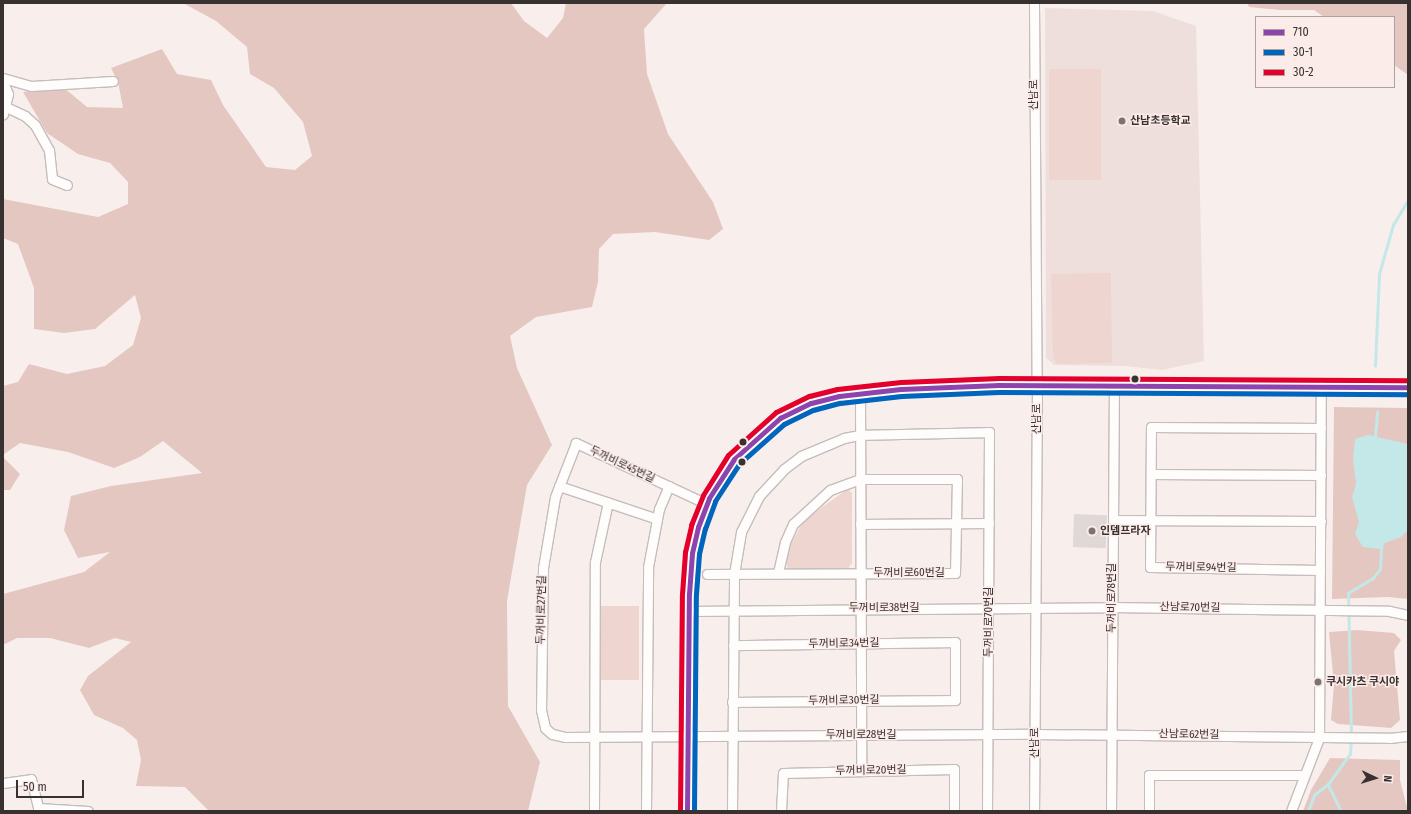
<!DOCTYPE html>
<meta charset="utf-8">
<style>
body{margin:0}
#map{position:relative;width:1411px;height:814px;overflow:hidden;background:#f8efed;font-family:"Fira Sans Condensed","Noto Sans KR",sans-serif}
div>[style]{position:absolute}
[style*='--x']{left:calc(var(--x)*1px);top:calc(var(--y)*1px);width:calc(var(--w)*1px);rotate:calc(var(--a)*1deg)}
.built>*{inset:0;background:#efdfdc}
.green>*{inset:0;background:#eed5d0;transform-origin:0 0}
.forest>*{inset:0;background:#e5c7c2}
.water>*{inset:0;background:#c3e8e7}
.stream>*{height:2.5px;margin:-1.25px;padding:0 1.25px;transform-origin:1.25px;border-radius:1.25px;background:#c3e8e7}
.building>*{inset:0;background:#dfd8d6;transform-origin:0 0}
.roads{filter:drop-shadow(1px 0 #c4bdbc) drop-shadow(-1px 0 #c4bdbc) drop-shadow(0 1px #c4bdbc) drop-shadow(0 -1px #c4bdbc)}
.street>*{height:9px;margin:-4.5px;padding:0 4.5px;transform-origin:4.5px;border-radius:4.5px;background:#fefdfc}
.bus-1>*{height:5px;margin:-2.5px;padding:0 2.5px;transform-origin:2.5px;border-radius:2.5px;background:#8e44ad}
.bus-2>*{height:5px;margin:-2.5px;padding:0 2.5px;transform-origin:2.5px;border-radius:2.5px;background:#0065bd}
.bus-3>*{height:5px;margin:-2.5px;padding:0 2.5px;transform-origin:2.5px;border-radius:2.5px;background:#e4002b}
.dots>*{width:11px;height:11px;translate:-50% -50%;box-sizing:border-box;border:2px solid #fcece9;border-radius:50%}
span{translate:-50% -50%;white-space:nowrap;text-align:center;line-height:1.15;-webkit-text-stroke:3px #fcece9;paint-order:stroke}
.street-label{font-size:11px;color:#373130}
.poi-label{font-size:11px;color:#373130;font-weight:700}
.left{translate:0 -50%;text-align:left}
.frame{position:absolute;inset:0;border:4px solid #373130;pointer-events:none}
.legend{position:absolute;left:1255px;top:16px;width:140px;height:72px;box-sizing:border-box;background:#fcece9;border:1px solid #ada19f;margin:0;padding:5px 7px;list-style:none;font-size:12px;color:#373130}
.legend li{display:flex;align-items:center;gap:8px;height:20px}
.legend b{width:20px;border:1px solid #ada19f}
.north{position:absolute;left:1355px;top:758px;width:40px;height:40px;-webkit-text-stroke:3px #fcece9;paint-order:stroke;rotate:94deg;font-size:11px;font-weight:700;line-height:16px;text-align:center;color:#373130}
.north::after{content:'';display:block;margin:auto;width:14px;height:18px;background:#373130;clip-path:polygon(50% 0,100% 100%,50% 72%,0 100%)}
.scale{position:absolute;left:16px;top:780px;width:68px;height:18px;box-sizing:border-box;border:2px solid #373130;border-top:0;padding-left:5px;font-size:12px;line-height:14px;white-space:nowrap;color:#373130;-webkit-text-stroke:3px #fcece9;paint-order:stroke}
</style>
<div id="map">
<div class="built">
<i style="clip-path:polygon(1045px 8px,1153px 11px,1196px 26px,1204px 361px,1162px 370px,1124px 366px,1054px 365px,1046px 358px)"></i>
</div>
<div class="green">
<i style="left:1049px;top:69px;width:52px;height:111px"></i>
<i style="clip-path:polygon(1111px 273px,1112px 363px,1057px 364px,1053px 357px,1051px 274px)"></i>
<i style="clip-path:polygon(848px 489px,852px 493px,852px 563px,847px 570px,788px 569px,784px 557px,804px 520px)"></i>
<i style="left:599px;top:606px;width:40px;height:74px"></i>
</div>
<div class="forest">
<i style="clip-path:polygon(183px 3px,511px 3px,524px 21px,547px 38px,563px 18px,566px 3px,667px 3px,644px 29px,647px 74px,668px 134px,713px 202px,723px 229px,709px 240px,655px 232px,613px 234px,599px 249px,598px 282px,592px 307px,536px 317px,510px 336px,517px 368px,552px 445px,527px 485px,507px 601px,508px 706px,540px 762px,528px 811px,209px 811px,185px 787px,136px 786px,141px 760px,137px 740px,123px 728px,94px 715px,80px 690px,88px 676px,131px 642px,115px 638px,89px 648px,50px 638px,17px 638px,3px 645px,3px 594px,84px 572px,110px 552px,78px 558px,64px 530px,71px 496px,111px 486px,202px 473px,163px 441px,140px 457px,114px 468px,68px 452px,20px 443px,3px 455px,3px 386px,18px 382px,29px 364px,67px 374px,105px 366px,133px 345px,141px 318px,135px 295px,95px 329px,64px 333px,34px 329px,34px 288px,18px 244px,3px 238px,3px 199px,98px 217px,128px 204px,128px 182px,110px 163px,78px 154px,47px 133px,23px 92px,63px 87px,87px 107px,123px 108px,118px 82px,111px 68px,162px 49px,177px 74px,211px 80px,223px 105px,266px 167px,295px 170px,312px 156px,303px 122px,274px 88px,250px 74px,247px 47px,216px 21px)"></i>
<i style="clip-path:polygon(1247px 3px,1408px 3px,1408px 75px,1394px 65px,1394px 17px,1324px 17px,1314px 10px,1280px 10px,1249px 7px)"></i>
<i style="clip-path:polygon(1334px 407px,1408px 408px,1408px 599px,1388px 597px,1332px 599px)"></i>
<i style="clip-path:polygon(3px 457px,20px 474px,10px 490px,3px 490px)"></i>
<i style="clip-path:polygon(1357px 630px,1394px 633px,1401px 640px,1394px 651px,1400px 720px,1391px 728px,1338px 724px,1331px 720px,1334px 684px,1329px 632px)"></i>
<i style="clip-path:polygon(1330px 758px,1400px 760px,1400px 780px,1408px 811px,1303px 811px,1311px 790px)"></i>
</div>
<div class="water">
<i style="clip-path:polygon(1368px 435px,1408px 444px,1408px 530px,1401px 537px,1385px 543px,1381px 549px,1363px 547px,1355px 534px,1359px 522px,1352px 497px,1356px 484px,1353px 458px,1355px 439px)"></i>
</div>
<div class="stream">
<i style="--x:1375;--y:366;--w:92;--a:-87.5"></i>
<i style="--x:1379;--y:274;--w:51;--a:-74.1"></i>
<i style="--x:1393;--y:225;--w:29;--a:-59"></i>
<i style="--x:1375;--y:437;--w:25;--a:-85"></i>
<i style="--x:1351;--y:735;--w:142;--a:-91.2"></i>
<i style="--x:1348;--y:593;--w:29;--a:-31"></i>
<i style="--x:1373;--y:578;--w:11;--a:-52"></i>
<i style="--x:1380;--y:569;--w:22;--a:-87"></i>
<i style="--x:1328;--y:784;--w:30;--a:64"></i>
<i style="--x:1308;--y:811;--w:17;--a:-69"></i>
<i style="--x:1314;--y:795;--w:18;--a:-38"></i>
<i style="--x:1328;--y:784;--w:37;--a:-54"></i>
<i style="--x:1350;--y:754;--w:14;--a:-86"></i>
</div>
<div class="building">
<i style="left:1074px;top:514px;width:33px;height:33px;rotate:2deg"></i>
</div>
<div class="roads">
<div class="street">
<i style="--x:1034;--y:3;--w:383;--a:89.6"></i>
<i style="--x:1037;--y:386;--w:425;--a:90.4"></i>
<i style="--x:3;--y:78;--w:29;--a:16"></i>
<i style="--x:31;--y:86;--w:82;--a:-3.5"></i>
<i style="--x:3;--y:82;--w:13;--a:67"></i>
<i style="--x:8;--y:94;--w:21;--a:104"></i>
<i style="--x:6;--y:107;--w:21;--a:25"></i>
<i style="--x:25;--y:116;--w:13;--a:42"></i>
<i style="--x:35;--y:125;--w:29;--a:61"></i>
<i style="--x:49;--y:150;--w:29;--a:84"></i>
<i style="--x:52;--y:179;--w:16;--a:22"></i>
<i style="--x:860;--y:393;--w:378;--a:89.8"></i>
<i style="--x:1151;--y:474;--w:170;--a:0.3"></i>
<i style="--x:559;--y:486;--w:103;--a:18.6"></i>
<i style="--x:707;--y:504;--w:145;--a:-155"></i>
<i style="--x:576;--y:443;--w:58;--a:111.3"></i>
<i style="--x:555;--y:497;--w:72;--a:99.6"></i>
<i style="--x:543;--y:568;--w:142;--a:90.8"></i>
<i style="--x:541;--y:710;--w:18;--a:77"></i>
<i style="--x:545;--y:728;--w:9;--a:41"></i>
<i style="--x:552;--y:734;--w:13;--a:13"></i>
<i style="--x:565;--y:737;--w:470;--a:-0.4"></i>
<i style="--x:1035;--y:734;--w:354;--a:0.6"></i>
<i style="--x:1389;--y:738;--w:19;--a:-6"></i>
<i style="--x:1113;--y:520;--w:208;--a:0.3"></i>
<i style="--x:860;--y:524;--w:129;--a:-0.4"></i>
<i style="--x:1320;--y:570;--w:170;--a:-179"></i>
<i style="--x:1150;--y:567;--w:140;--a:-89.6"></i>
<i style="--x:1151;--y:427;--w:170;--a:0.3"></i>
<i style="--x:707;--y:574;--w:248;--a:-0.2"></i>
<i style="--x:955;--y:573;--w:94;--a:-88.8"></i>
<i style="--x:957;--y:479;--w:97;--a:180"></i>
<i style="--x:860;--y:479;--w:32;--a:160"></i>
<i style="--x:830;--y:490;--w:50;--a:137.4"></i>
<i style="--x:793;--y:524;--w:20;--a:114"></i>
<i style="--x:785;--y:542;--w:32;--a:103"></i>
<i style="--x:689;--y:611;--w:423;--a:-0.5"></i>
<i style="--x:1112;--y:607;--w:277;--a:0.8"></i>
<i style="--x:1389;--y:611;--w:19;--a:12"></i>
<i style="--x:732;--y:702;--w:223;--a:-0.5"></i>
<i style="--x:955;--y:700;--w:58;--a:-90"></i>
<i style="--x:955;--y:642;--w:222;--a:179.2"></i>
<i style="--x:3;--y:783;--w:28;--a:-8"></i>
<i style="--x:31;--y:779;--w:30;--a:76"></i>
<i style="--x:38;--y:808;--w:50;--a:3.4"></i>
<i style="--x:594;--y:811;--w:249;--a:-89.8"></i>
<i style="--x:595;--y:562;--w:61;--a:-77.8"></i>
<i style="--x:646;--y:811;--w:244;--a:-89.5"></i>
<i style="--x:648;--y:567;--w:59;--a:-79.3"></i>
<i style="--x:659;--y:509;--w:25;--a:-67"></i>
<i style="--x:687;--y:811;--w:217;--a:-89.5"></i>
<i style="--x:689;--y:594;--w:41;--a:-85.8"></i>
<i style="--x:692;--y:553;--w:27;--a:-77"></i>
<i style="--x:698;--y:527;--w:31;--a:-69"></i>
<i style="--x:709;--y:498;--w:46;--a:-57.3"></i>
<i style="--x:734;--y:459;--w:62;--a:-41.7"></i>
<i style="--x:780;--y:418;--w:34;--a:-26"></i>
<i style="--x:811;--y:403;--w:29;--a:-14"></i>
<i style="--x:839;--y:396;--w:62;--a:-6.4"></i>
<i style="--x:901;--y:389;--w:98;--a:-2.3"></i>
<i style="--x:999;--y:385;--w:409;--a:0.3"></i>
<i style="--x:732;--y:811;--w:237;--a:-89.5"></i>
<i style="--x:734;--y:574;--w:43;--a:-80.5"></i>
<i style="--x:741;--y:532;--w:40;--a:-63.4"></i>
<i style="--x:759;--y:496;--w:37;--a:-47"></i>
<i style="--x:784;--y:469;--w:21;--a:-37"></i>
<i style="--x:801;--y:456;--w:47;--a:-22.7"></i>
<i style="--x:844;--y:438;--w:16;--a:-11"></i>
<i style="--x:860;--y:435;--w:129;--a:-1.3"></i>
<i style="--x:989;--y:432;--w:379;--a:90.3"></i>
<i style="--x:781;--y:811;--w:38;--a:-87"></i>
<i style="--x:783;--y:773;--w:171;--a:-1.3"></i>
<i style="--x:954;--y:769;--w:42;--a:90"></i>
<i style="--x:1111;--y:811;--w:425;--a:-89.6"></i>
<i style="--x:1149;--y:811;--w:36;--a:-90"></i>
<i style="--x:1149;--y:775;--w:153;--a:0"></i>
<i style="--x:1291;--y:811;--w:78;--a:-69"></i>
<i style="--x:1319;--y:738;--w:352;--a:-89.7"></i>
</div>
</div>
<div class="bus-1">
<i style="--x:687;--y:811;--w:217;--a:-89.5"></i>
<i style="--x:689;--y:594;--w:41;--a:-85.8"></i>
<i style="--x:692;--y:553;--w:27;--a:-77"></i>
<i style="--x:698;--y:527;--w:31;--a:-69"></i>
<i style="--x:709;--y:498;--w:46;--a:-57.3"></i>
<i style="--x:734;--y:459;--w:62;--a:-41.7"></i>
<i style="--x:780;--y:418;--w:34;--a:-26"></i>
<i style="--x:811;--y:403;--w:29;--a:-14"></i>
<i style="--x:839;--y:396;--w:62;--a:-6.4"></i>
<i style="--x:901;--y:389;--w:98;--a:-2.3"></i>
<i style="--x:999;--y:385;--w:409;--a:0.3"></i>
</div>
<div class="bus-2">
<i style="--x:694;--y:811;--w:217;--a:-89.5"></i>
<i style="--x:696;--y:594;--w:40;--a:-85.7"></i>
<i style="--x:699;--y:554;--w:26;--a:-77"></i>
<i style="--x:705;--y:529;--w:30;--a:-70"></i>
<i style="--x:715;--y:501;--w:44;--a:-57"></i>
<i style="--x:739;--y:464;--w:60;--a:-41.6"></i>
<i style="--x:784;--y:424;--w:32;--a:-26"></i>
<i style="--x:813;--y:410;--w:28;--a:-15"></i>
<i style="--x:840;--y:403;--w:62;--a:-6.4"></i>
<i style="--x:902;--y:396;--w:97;--a:-2.4"></i>
<i style="--x:999;--y:392;--w:409;--a:0.3"></i>
</div>
<div class="bus-3">
<i style="--x:680;--y:811;--w:217;--a:-89.5"></i>
<i style="--x:682;--y:594;--w:42;--a:-85.9"></i>
<i style="--x:685;--y:552;--w:28;--a:-77"></i>
<i style="--x:691;--y:525;--w:32;--a:-68"></i>
<i style="--x:703;--y:495;--w:47;--a:-58"></i>
<i style="--x:728;--y:455;--w:64;--a:-41.9"></i>
<i style="--x:776;--y:412;--w:37;--a:-26"></i>
<i style="--x:809;--y:396;--w:29;--a:-14"></i>
<i style="--x:837;--y:389;--w:64;--a:-6.2"></i>
<i style="--x:901;--y:382;--w:98;--a:-2.3"></i>
<i style="--x:999;--y:378;--w:409;--a:0.3"></i>
</div>
<div class="dots">
<i style="left:1122px;top:121px;background:#7b7472"></i>
<i style="left:1135px;top:379px;background:#373130"></i>
<i style="left:743px;top:442px;background:#373130"></i>
<i style="left:742px;top:462px;background:#373130"></i>
<i style="left:1092px;top:531px;background:#7b7472"></i>
<i style="left:1318px;top:682px;background:#7b7472"></i>
</div>
<div class="street-label">
<span style="left:1034px;top:95px;rotate:-90deg">산남로</span>
<span style="left:1037px;top:419px;rotate:-90deg">산남로</span>
<span style="left:622px;top:465px;rotate:25deg">두꺼비로45번길</span>
<span style="left:1201px;top:568px;rotate:1deg">두꺼비로94번길</span>
<span style="left:909px;top:573px">두꺼비로60번길</span>
<span style="left:1112px;top:598px;rotate:-90deg">두꺼비로78번길</span>
<span style="left:884px;top:608px">두꺼비로38번길</span>
<span style="left:1190px;top:608px;rotate:1deg">산남로70번길</span>
<span style="left:542px;top:610px;rotate:-89deg">두꺼비로27번길</span>
<span style="left:989px;top:622px;rotate:-90deg">두꺼비로70번길</span>
<span style="left:844px;top:644px;rotate:-1deg">두꺼비로34번길</span>
<span style="left:844px;top:701px;rotate:-1deg">두꺼비로30번길</span>
<span style="left:861px;top:735px">두꺼비로28번길</span>
<span style="left:1189px;top:735px;rotate:1deg">산남로62번길</span>
<span style="left:1035px;top:743px;rotate:-90deg">산남로</span>
<span style="left:871px;top:771px;rotate:-1deg">두꺼비로20번길</span>
</div>
<div class="poi-label">
<span class="left" style="left:1130px;top:121px">산남초등학교</span>
<span class="left" style="left:1100px;top:531px">인뎀프라자</span>
<span class="left" style="left:1326px;top:682px">쿠시카츠 쿠시야</span>
</div>
<div class="frame"></div>
<ul class="legend">
<li><b style="height:5px;background:#8e44ad"></b>710</li>
<li><b style="height:5px;background:#0065bd"></b>30-1</li>
<li><b style="height:5px;background:#e4002b"></b>30-2</li>
</ul>
<div class="north">N</div>
<div class="scale">50 m</div>
</div>
